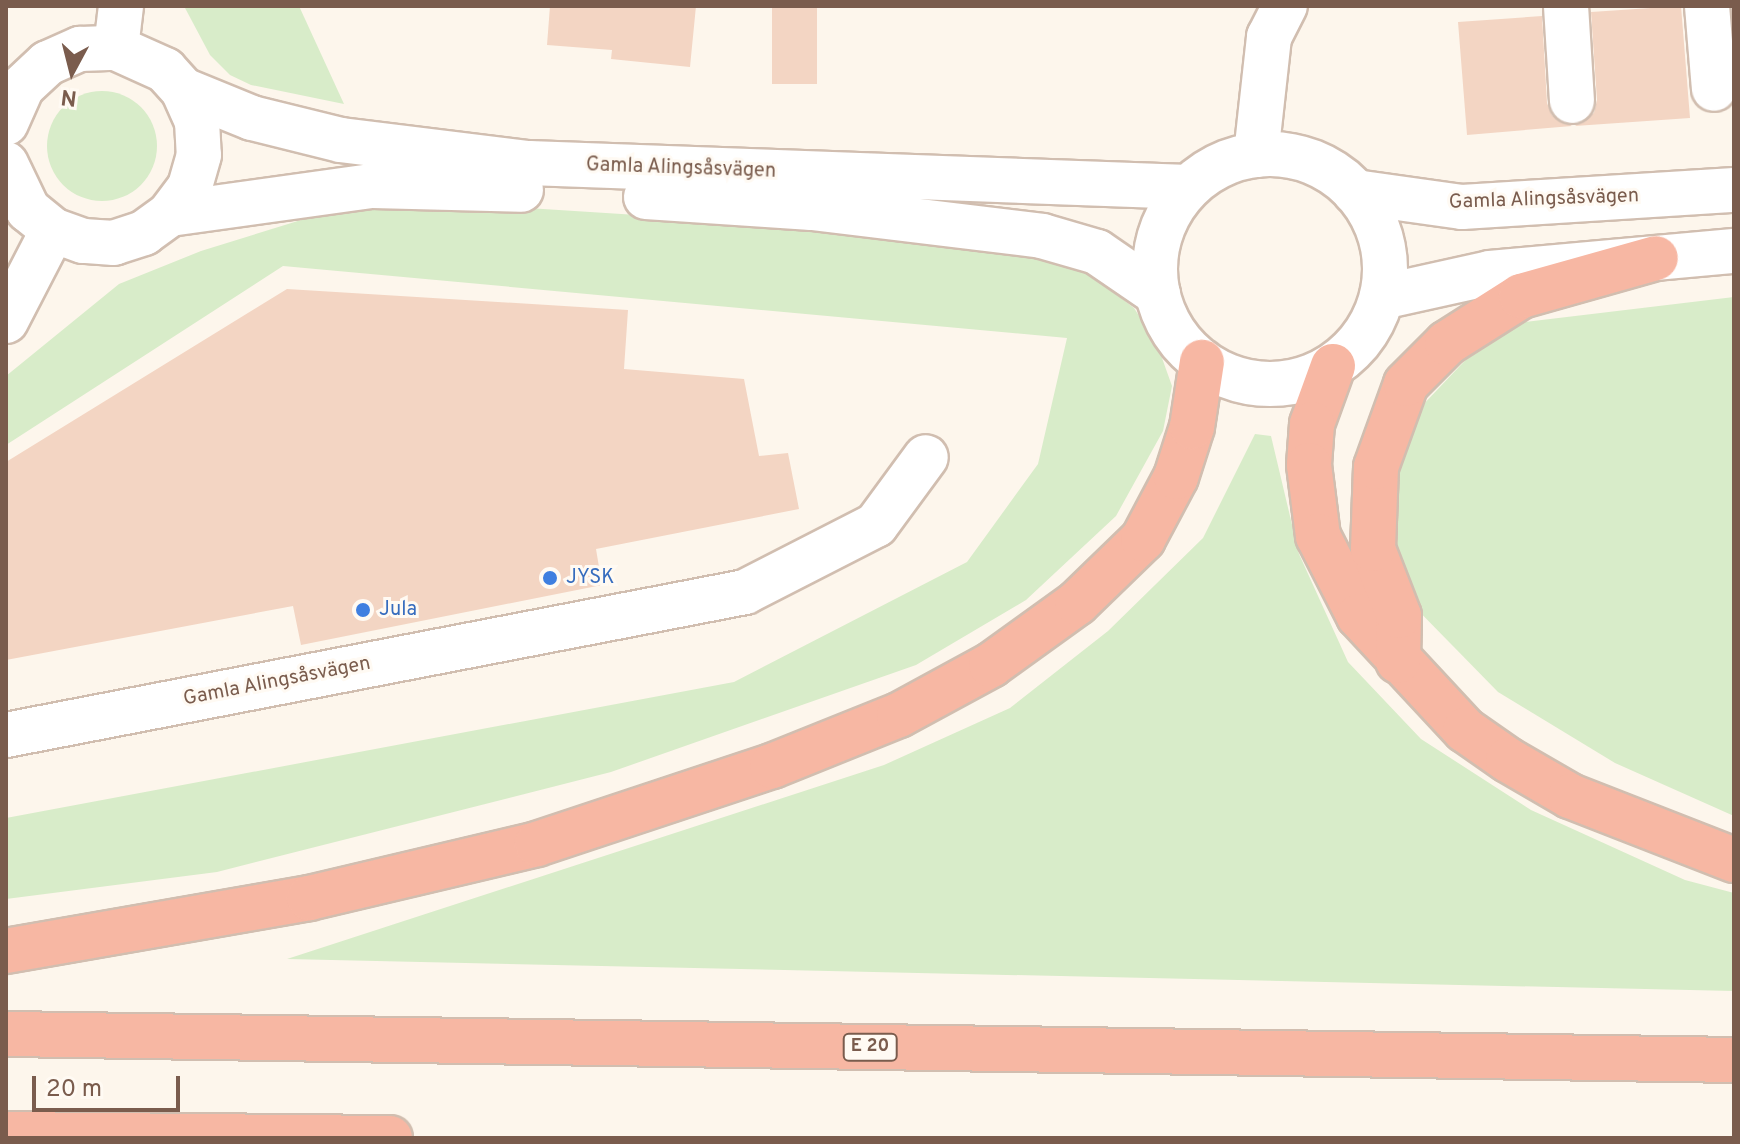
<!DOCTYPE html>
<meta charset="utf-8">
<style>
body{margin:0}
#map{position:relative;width:1740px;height:1144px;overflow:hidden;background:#fdf6ec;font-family:Overpass,sans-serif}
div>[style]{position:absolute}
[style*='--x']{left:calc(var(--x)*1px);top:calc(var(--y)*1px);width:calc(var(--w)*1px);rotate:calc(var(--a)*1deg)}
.green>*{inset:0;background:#d8ecc9}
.round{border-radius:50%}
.building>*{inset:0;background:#f3d5c3;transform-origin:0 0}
.roads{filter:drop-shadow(2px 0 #d1beb0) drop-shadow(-2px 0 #d1beb0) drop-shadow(0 2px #d1beb0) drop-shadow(0 -2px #d1beb0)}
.minor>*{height:44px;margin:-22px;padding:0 22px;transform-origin:22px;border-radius:22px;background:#fff}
.minor>.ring{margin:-22px;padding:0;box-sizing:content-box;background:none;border:44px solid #fff;border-radius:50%}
.highway>*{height:44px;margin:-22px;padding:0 22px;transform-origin:22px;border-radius:22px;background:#f7b7a3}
.dots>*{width:22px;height:22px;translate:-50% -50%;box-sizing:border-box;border:4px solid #fffaf3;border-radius:50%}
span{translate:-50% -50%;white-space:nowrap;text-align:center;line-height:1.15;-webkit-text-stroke:6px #fffaf3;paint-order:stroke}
.shield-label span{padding:2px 6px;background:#fffaf3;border:2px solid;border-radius:6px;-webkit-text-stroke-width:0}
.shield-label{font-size:18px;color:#7a5c4d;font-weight:700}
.street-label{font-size:20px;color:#7a5c4d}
.shop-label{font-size:20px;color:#366cbe}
.left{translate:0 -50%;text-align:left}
.frame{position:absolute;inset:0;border:8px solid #7a5c4d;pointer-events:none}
.north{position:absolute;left:32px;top:32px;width:80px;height:80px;-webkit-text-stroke:6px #fffaf3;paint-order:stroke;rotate:187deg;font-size:22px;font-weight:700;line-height:32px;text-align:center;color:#7a5c4d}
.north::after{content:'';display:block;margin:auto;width:28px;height:36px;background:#7a5c4d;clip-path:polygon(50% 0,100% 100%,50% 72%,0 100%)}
.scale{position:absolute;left:32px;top:1076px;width:148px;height:36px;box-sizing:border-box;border:4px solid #7a5c4d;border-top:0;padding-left:10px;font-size:24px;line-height:28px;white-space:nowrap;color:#7a5c4d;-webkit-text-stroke:6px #fffaf3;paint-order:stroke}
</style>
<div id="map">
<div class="green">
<i style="clip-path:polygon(184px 6px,299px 6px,344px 104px,251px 85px,230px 75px,210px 55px)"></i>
<i class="round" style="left:47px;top:91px;width:110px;height:110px"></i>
<i style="clip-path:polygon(451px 203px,731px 221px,1025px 255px,1083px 269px,1134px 308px,1157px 344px,1172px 386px,1163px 431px,1116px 516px,1026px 600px,916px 665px,611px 772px,217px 872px,6px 899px,6px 818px,734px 682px,967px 562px,1038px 464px,1067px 338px,283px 266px,6px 445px,6px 376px,119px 284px,201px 251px,327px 212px)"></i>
<i style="clip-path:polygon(1734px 297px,1734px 816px,1615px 763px,1498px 692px,1403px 595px,1391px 510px,1402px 427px,1475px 350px,1525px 322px)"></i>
<i style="clip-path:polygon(1255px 434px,1271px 436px,1299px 554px,1348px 662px,1421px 739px,1531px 810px,1685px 880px,1734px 893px,1734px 991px,287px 959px,884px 765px,1010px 708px,1108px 631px,1203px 538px)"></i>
</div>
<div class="building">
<i style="clip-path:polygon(550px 6px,696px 6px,690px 67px,611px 59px,612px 50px,547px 45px)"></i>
<i style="left:772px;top:6px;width:45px;height:78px"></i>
<i style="clip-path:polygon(1681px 6px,1690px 118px,1575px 126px,1594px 113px,1597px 100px,1591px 12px)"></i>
<i style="clip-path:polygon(1542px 16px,1547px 103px,1552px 115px,1572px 126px,1467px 135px,1458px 22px)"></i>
<i style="clip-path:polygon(287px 289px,628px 310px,624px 369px,744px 379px,759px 456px,788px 453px,799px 509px,596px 549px,602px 585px,301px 645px,293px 606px,6px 660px,6px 462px)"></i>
</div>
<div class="roads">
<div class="minor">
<i style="--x:1566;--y:6;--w:95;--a:86.4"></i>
<i style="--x:1707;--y:6;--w:83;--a:85.2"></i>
<i style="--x:116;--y:48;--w:42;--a:-83.2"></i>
<i style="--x:183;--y:90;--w:74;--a:22.1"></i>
<i style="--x:252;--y:118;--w:92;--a:13.9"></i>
<i style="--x:341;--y:140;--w:189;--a:7"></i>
<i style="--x:529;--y:163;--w:660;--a:2.08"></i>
<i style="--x:6;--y:123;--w:39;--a:-66"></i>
<i style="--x:22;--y:87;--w:35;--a:-43"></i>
<i style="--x:48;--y:63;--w:35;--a:-24"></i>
<i style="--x:80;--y:49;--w:36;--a:-2"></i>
<i style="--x:116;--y:48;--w:54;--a:24.2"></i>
<i style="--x:165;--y:70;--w:27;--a:48"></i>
<i style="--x:183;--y:90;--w:34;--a:66"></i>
<i style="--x:197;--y:121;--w:34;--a:87"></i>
<i style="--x:199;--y:155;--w:33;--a:106"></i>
<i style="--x:190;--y:187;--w:34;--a:127"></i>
<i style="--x:170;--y:214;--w:32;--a:144"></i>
<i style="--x:144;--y:233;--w:32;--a:162"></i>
<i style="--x:114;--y:243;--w:31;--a:-176"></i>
<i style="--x:83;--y:241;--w:32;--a:-160"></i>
<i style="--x:53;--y:230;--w:32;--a:-141"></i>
<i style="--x:28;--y:210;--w:51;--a:-115.6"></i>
<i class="ring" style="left:1155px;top:154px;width:186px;height:186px"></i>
<i style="--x:1256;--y:155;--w:119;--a:-83.7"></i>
<i style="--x:1269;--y:37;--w:35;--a:-63"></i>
<i style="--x:1355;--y:192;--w:108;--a:8"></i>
<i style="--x:1462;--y:207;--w:273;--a:-3.6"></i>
<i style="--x:646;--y:197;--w:166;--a:3.8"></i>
<i style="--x:812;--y:208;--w:232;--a:6.9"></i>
<i style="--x:1042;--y:236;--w:57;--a:16.2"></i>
<i style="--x:1097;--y:252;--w:74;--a:34.5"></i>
<i style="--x:170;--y:214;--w:205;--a:-7.9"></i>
<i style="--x:373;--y:186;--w:148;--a:1.5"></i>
<i style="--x:1382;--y:297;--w:111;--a:-12.5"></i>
<i style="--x:1490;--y:273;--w:245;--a:-5.2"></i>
<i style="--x:6;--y:321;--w:102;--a:-62.7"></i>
<i style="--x:6;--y:735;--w:753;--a:-10.95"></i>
<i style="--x:745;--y:592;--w:147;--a:-27.1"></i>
<i style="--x:876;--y:525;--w:84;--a:-53.7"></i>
</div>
<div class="highway">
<i style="--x:1333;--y:366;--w:62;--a:109.9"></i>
<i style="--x:1312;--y:424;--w:41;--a:94.2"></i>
<i style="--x:1309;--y:465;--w:72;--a:82.8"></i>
<i style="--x:1318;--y:536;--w:90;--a:62.9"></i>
<i style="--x:1359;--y:616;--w:156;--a:47.1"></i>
<i style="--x:1465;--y:730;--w:52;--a:34.9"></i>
<i style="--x:1508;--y:760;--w:72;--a:30.1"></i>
<i style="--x:1570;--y:796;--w:176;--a:21.3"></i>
<i style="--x:1398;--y:661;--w:45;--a:-88.7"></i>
<i style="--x:1399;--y:616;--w:72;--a:-111.2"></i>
<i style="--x:1373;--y:549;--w:82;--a:-87.9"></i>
<i style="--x:1376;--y:467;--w:88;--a:-70.1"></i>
<i style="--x:1406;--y:384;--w:58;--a:-45"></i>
<i style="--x:1447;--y:343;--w:88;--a:-32.4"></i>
<i style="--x:1521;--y:296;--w:140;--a:-15.7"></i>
<i style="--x:6;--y:951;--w:308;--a:-9.9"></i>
<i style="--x:309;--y:898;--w:234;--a:-13.3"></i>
<i style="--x:537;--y:844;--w:248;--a:-18.4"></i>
<i style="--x:772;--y:766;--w:137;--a:-21.9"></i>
<i style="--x:899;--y:715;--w:105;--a:-28.5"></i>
<i style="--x:991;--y:665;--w:106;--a:-35.8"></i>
<i style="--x:1077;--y:603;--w:92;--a:-44.1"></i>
<i style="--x:1143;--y:539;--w:70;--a:-62"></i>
<i style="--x:1176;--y:477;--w:52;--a:-72.3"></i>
<i style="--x:1192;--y:427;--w:66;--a:-81.3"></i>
<i style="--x:6;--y:1034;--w:1728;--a:0.86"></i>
<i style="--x:6;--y:1134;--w:384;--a:0.6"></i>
</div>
</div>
<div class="dots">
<i style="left:550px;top:578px;background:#3f7fe0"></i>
<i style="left:363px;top:610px;background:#3f7fe0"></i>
</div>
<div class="shield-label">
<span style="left:870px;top:1047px">E 20</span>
</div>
<div class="street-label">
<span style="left:681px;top:169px;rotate:2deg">Gamla Alingsåsvägen</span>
<span style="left:1544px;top:200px;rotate:-2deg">Gamla Alingsåsvägen</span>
<span style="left:277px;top:682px;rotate:-11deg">Gamla Alingsåsvägen</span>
</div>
<div class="shop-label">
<span class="left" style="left:566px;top:578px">JYSK</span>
<span class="left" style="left:379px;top:610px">Jula</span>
</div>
<div class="frame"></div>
<div class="north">N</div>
<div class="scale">20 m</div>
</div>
